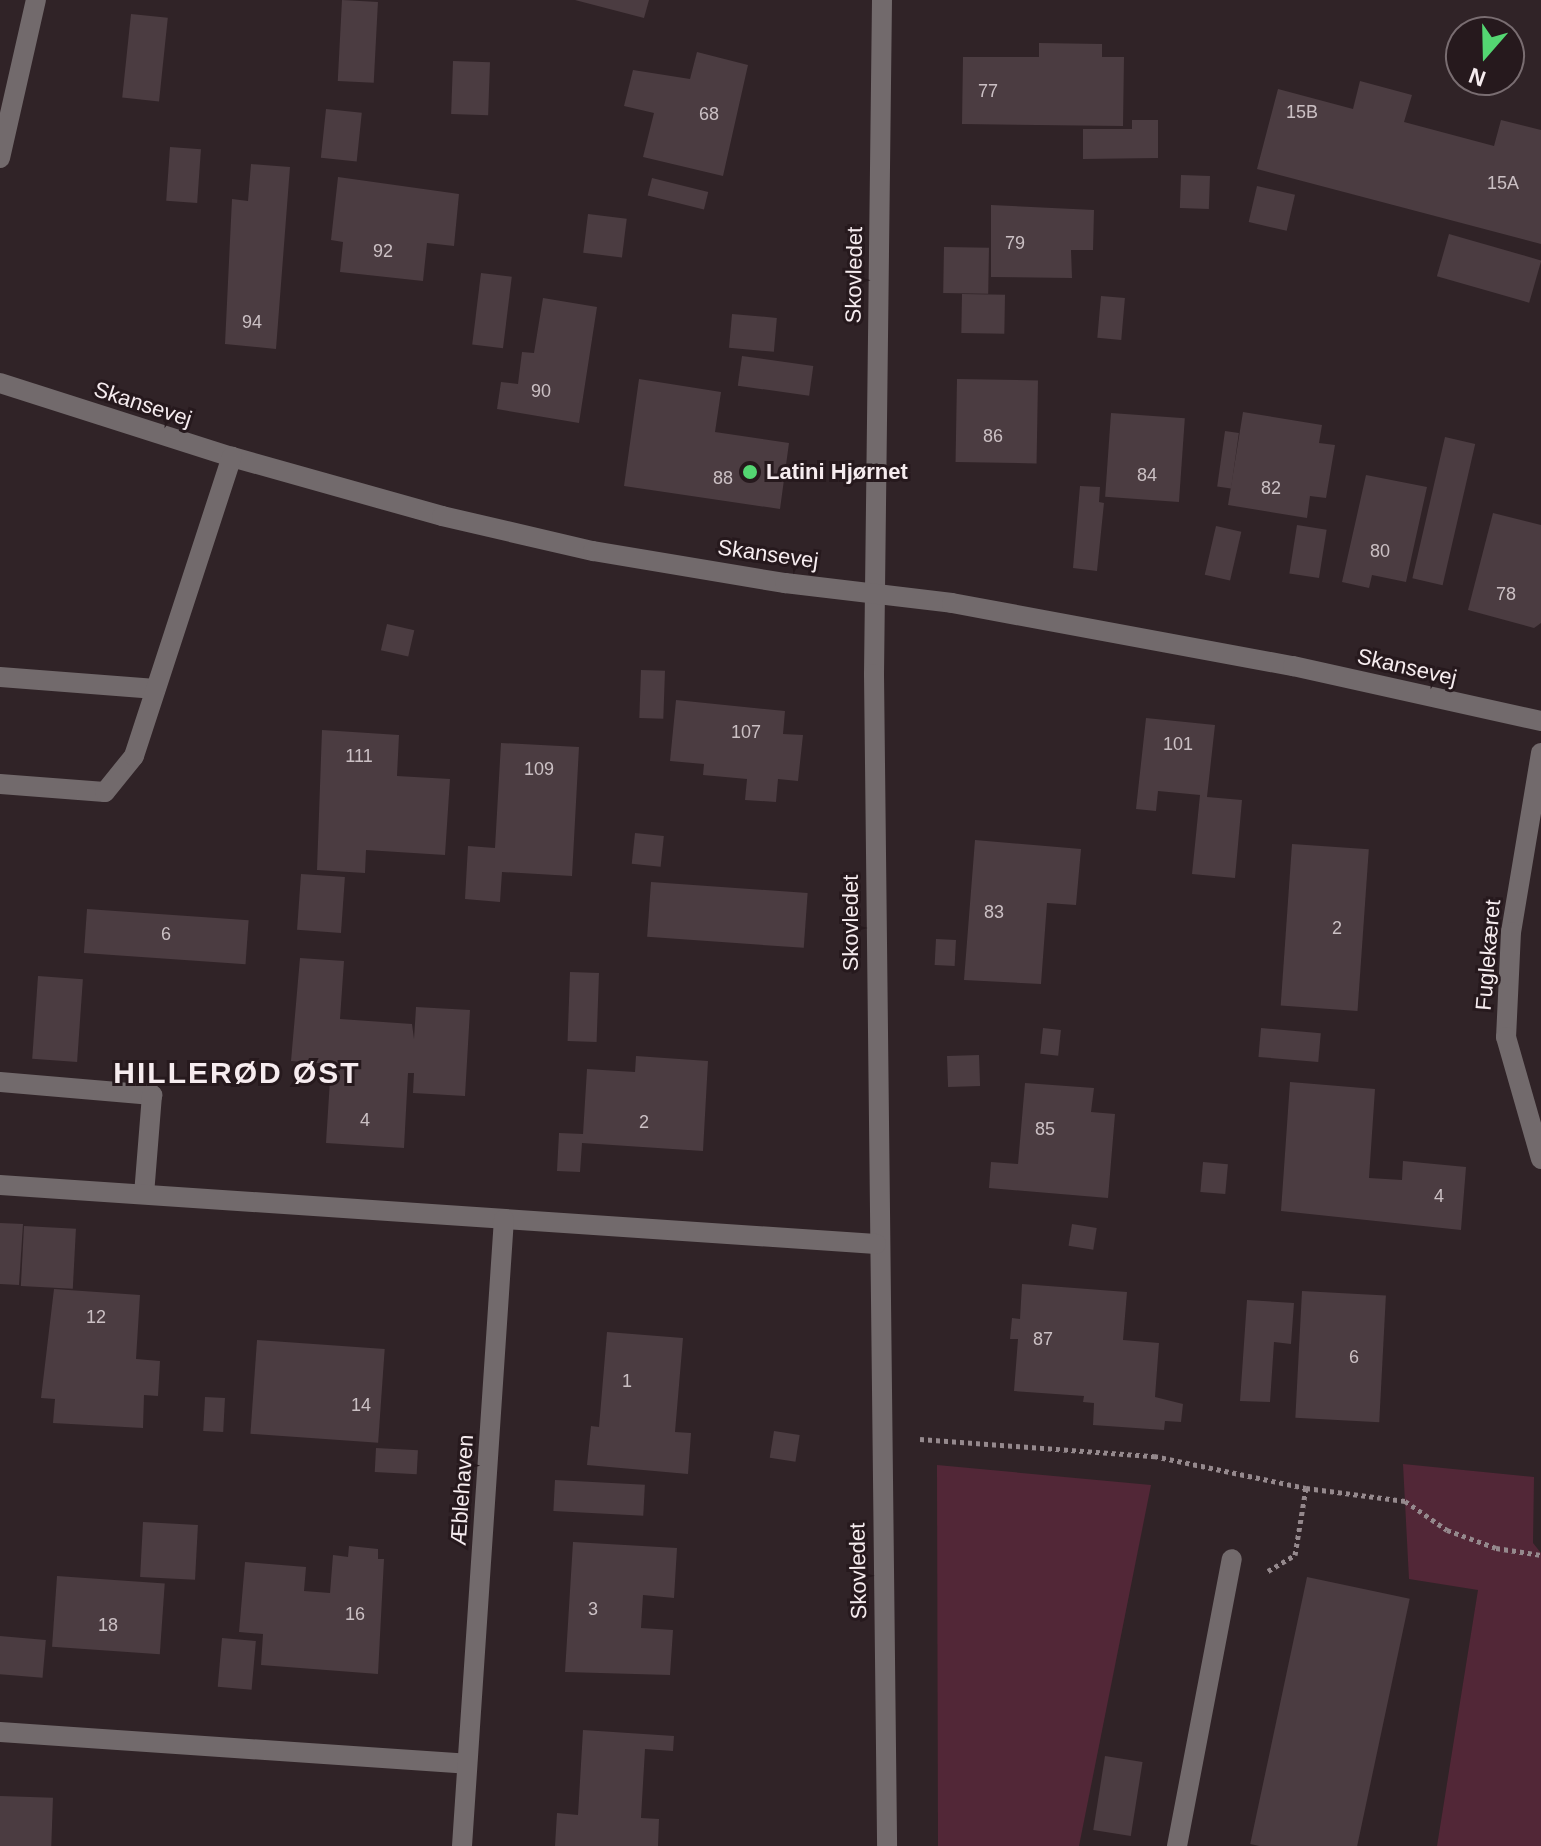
<!DOCTYPE html>
<meta charset="utf-8">
<style>
body{margin:0}
#map{position:relative;width:1541px;height:1846px;overflow:hidden;background:#302327;font-family:Helvetica,sans-serif}
div>[style]{position:absolute}
[style*='--x']{left:calc(var(--x)*1px);top:calc(var(--y)*1px);width:calc(var(--w)*1px);rotate:calc(var(--a)*1deg)}
.green>*{inset:0;background:#522737}
.building>*{inset:0;background:#4b3c41;transform-origin:0 0}
.path>*{height:5px;margin-top:-2.5px;transform-origin:0;background:repeating-linear-gradient(90deg,#95898d 0 4px,transparent 0 8px)}
.minor>*{height:20px;margin:-10px;padding:0 10px;transform-origin:10px;border-radius:10px;background:#726a6c}
.dots>*{width:22px;height:22px;translate:-50% -50%;box-sizing:border-box;border:4px solid #26191d;border-radius:50%}
span{translate:-50% -50%;white-space:nowrap;text-align:center;line-height:1.15;-webkit-text-stroke:6px #26191d;paint-order:stroke}
.number-label{font-size:18px;color:#cbc0c4}
.number-label span{-webkit-text-stroke-width:0}
.street-label{font-size:22px;color:#f6ecef}
.poi-label{font-size:22px;color:#f6ecef;font-weight:700}
.left{translate:0 -50%;text-align:left}
.district-label{font-size:30px;color:#f6ecef;font-weight:700;letter-spacing:2px}
.north{position:absolute;left:1445px;top:16px;width:80px;height:80px;box-sizing:border-box;background:#26191d;border:2px solid #796d71;border-radius:50%;rotate:200deg;font-size:22px;font-weight:700;line-height:32px;text-align:center;color:#f6ecef}
.north::after{content:'';display:block;margin:auto;width:28px;height:36px;background:#54d672;clip-path:polygon(50% 0,100% 100%,50% 72%,0 100%)}
</style>
<div id="map">
<div class="green">
<i style="clip-path:polygon(1403px 1464px,1534px 1477px,1533px 1543px,1541px 1553px,1541px 1846px,1437px 1846px,1478px 1590px,1409px 1579px)"></i>
<i style="clip-path:polygon(937px 1465px,1151px 1485px,1079px 1846px,938px 1846px)"></i>
</div>
<div class="building">
<i style="left:342px;top:0;width:36px;height:81px;rotate:3deg"></i>
<i style="clip-path:polygon(575px 0,649px 0,644px 18px)"></i>
<i style="left:131px;top:14px;width:37px;height:84px;rotate:6deg"></i>
<i style="clip-path:polygon(1039px 43px,1102px 44px,1102px 57px,1124px 57px,1123px 126px,962px 124px,963px 57px,1039px 57px)"></i>
<i style="clip-path:polygon(697px 52px,748px 65px,723px 176px,643px 157px,654px 113px,624px 106px,633px 70px,690px 79px)"></i>
<i style="left:453px;top:61px;width:37px;height:53px;rotate:2deg"></i>
<i style="clip-path:polygon(1360px 81px,1412px 95px,1404px 122px,1494px 146px,1501px 120px,1541px 130px,1541px 244px,1257px 169px,1278px 89px,1353px 109px)"></i>
<i style="left:326px;top:109px;width:36px;height:49px;rotate:6deg"></i>
<i style="clip-path:polygon(1132px 120px,1158px 120px,1158px 158px,1083px 159px,1083px 129px,1132px 129px)"></i>
<i style="left:170px;top:147px;width:31px;height:54px;rotate:4deg"></i>
<i style="clip-path:polygon(251px 164px,290px 167px,276px 349px,225px 344px,232px 199px,248px 201px)"></i>
<i style="left:1181px;top:175px;width:29px;height:33px;rotate:2deg"></i>
<i style="clip-path:polygon(338px 177px,459px 194px,454px 246px,427px 243px,423px 281px,340px 272px,343px 242px,331px 240px)"></i>
<i style="left:652px;top:178px;width:58px;height:18px;rotate:14deg"></i>
<i style="left:1257px;top:186px;width:39px;height:37px;rotate:13deg"></i>
<i style="clip-path:polygon(991px 205px,1094px 210px,1093px 250px,1071px 250px,1072px 278px,991px 277px)"></i>
<i style="left:588px;top:214px;width:39px;height:39px;rotate:7deg"></i>
<i style="left:1449px;top:234px;width:96px;height:44px;rotate:16deg"></i>
<i style="left:944px;top:247px;width:45px;height:46px;rotate:1deg"></i>
<i style="left:481px;top:273px;width:31px;height:72px;rotate:7deg"></i>
<i style="left:962px;top:294px;width:43px;height:39px;rotate:1deg"></i>
<i style="left:1101px;top:296px;width:24px;height:42px;rotate:5deg"></i>
<i style="clip-path:polygon(543px 298px,597px 307px,579px 423px,497px 409px,501px 382px,518px 384px,522px 352px,534px 353px)"></i>
<i style="left:732px;top:314px;width:45px;height:34px;rotate:5deg"></i>
<i style="left:742px;top:356px;width:72px;height:30px;rotate:8deg"></i>
<i style="clip-path:polygon(639px 379px,721px 392px,715px 432px,789px 443px,780px 509px,624px 486px)"></i>
<i style="left:957px;top:379px;width:81px;height:83px;rotate:1deg"></i>
<i style="clip-path:polygon(1243px 412px,1322px 425px,1319px 443px,1335px 445px,1326px 498px,1310px 496px,1307px 518px,1228px 505px)"></i>
<i style="left:1111px;top:413px;width:74px;height:84px;rotate:4deg"></i>
<i style="left:1225px;top:431px;width:14px;height:56px;rotate:8deg"></i>
<i style="left:1445px;top:437px;width:31px;height:145px;rotate:13deg"></i>
<i style="clip-path:polygon(1366px 475px,1427px 487px,1406px 582px,1372px 575px,1369px 588px,1342px 582px)"></i>
<i style="clip-path:polygon(1080px 486px,1100px 487px,1099px 502px,1104px 503px,1097px 571px,1073px 568px)"></i>
<i style="clip-path:polygon(1493px 513px,1541px 525px,1541px 623px,1534px 628px,1468px 610px)"></i>
<i style="left:1297px;top:525px;width:30px;height:49px;rotate:9deg"></i>
<i style="left:1216px;top:526px;width:26px;height:50px;rotate:13deg"></i>
<i style="left:387px;top:624px;width:28px;height:27px;rotate:13deg"></i>
<i style="left:641px;top:670px;width:24px;height:48px;rotate:2deg"></i>
<i style="clip-path:polygon(676px 700px,785px 711px,783px 734px,803px 735px,798px 781px,778px 779px,776px 802px,745px 800px,747px 779px,703px 775px,704px 764px,670px 761px)"></i>
<i style="clip-path:polygon(1146px 718px,1215px 725px,1207px 797px,1242px 800px,1235px 878px,1192px 874px,1200px 795px,1158px 791px,1156px 811px,1136px 809px)"></i>
<i style="clip-path:polygon(322px 730px,399px 735px,397px 776px,450px 779px,445px 855px,366px 850px,365px 873px,317px 870px)"></i>
<i style="clip-path:polygon(501px 743px,579px 747px,572px 876px,502px 872px,500px 902px,465px 899px,468px 846px,495px 848px)"></i>
<i style="left:635px;top:833px;width:29px;height:31px;rotate:6deg"></i>
<i style="clip-path:polygon(975px 840px,1081px 849px,1076px 905px,1047px 903px,1041px 984px,964px 980px)"></i>
<i style="left:1292px;top:844px;width:77px;height:162px;rotate:4deg"></i>
<i style="left:301px;top:874px;width:44px;height:56px;rotate:4deg"></i>
<i style="left:651px;top:882px;width:157px;height:55px;rotate:4deg"></i>
<i style="left:87px;top:909px;width:162px;height:44px;rotate:4deg"></i>
<i style="left:936px;top:939px;width:20px;height:26px;rotate:3deg"></i>
<i style="clip-path:polygon(300px 958px,344px 961px,340px 1019px,412px 1024px,414px 1039px,416px 1007px,470px 1010px,465px 1096px,413px 1093px,414px 1073px,408px 1073px,404px 1148px,326px 1143px,331px 1064px,291px 1061px)"></i>
<i style="left:570px;top:972px;width:29px;height:69px;rotate:2deg"></i>
<i style="left:38px;top:976px;width:45px;height:83px;rotate:4deg"></i>
<i style="left:1043px;top:1028px;width:18px;height:26px;rotate:6deg"></i>
<i style="left:1261px;top:1028px;width:60px;height:29px;rotate:5deg"></i>
<i style="left:979px;top:1055px;width:31px;height:32px;rotate:88deg"></i>
<i style="clip-path:polygon(636px 1056px,708px 1061px,703px 1151px,582px 1143px,580px 1172px,557px 1171px,559px 1133px,583px 1134px,587px 1069px,635px 1072px)"></i>
<i style="clip-path:polygon(1290px 1082px,1375px 1089px,1369px 1178px,1402px 1180px,1403px 1161px,1466px 1167px,1461px 1230px,1281px 1211px)"></i>
<i style="clip-path:polygon(1025px 1083px,1094px 1088px,1091px 1112px,1115px 1114px,1108px 1198px,989px 1188px,991px 1162px,1018px 1164px)"></i>
<i style="left:1203px;top:1162px;width:25px;height:30px;rotate:5deg"></i>
<i style="clip-path:polygon(0 1223px,23px 1224px,19px 1285px,0 1284px)"></i>
<i style="left:1072px;top:1224px;width:25px;height:22px;rotate:9deg"></i>
<i style="left:24px;top:1226px;width:52px;height:60px;rotate:3deg"></i>
<i style="clip-path:polygon(1022px 1284px,1127px 1292px,1123px 1340px,1159px 1343px,1155px 1397px,1183px 1404px,1181px 1422px,1165px 1421px,1164px 1430px,1093px 1425px,1094px 1403px,1083px 1402px,1084px 1396px,1014px 1391px,1018px 1339px,1010px 1339px,1012px 1318px,1020px 1319px)"></i>
<i style="clip-path:polygon(54px 1289px,140px 1295px,136px 1359px,160px 1361px,158px 1396px,144px 1395px,143px 1428px,53px 1423px,55px 1399px,41px 1398px)"></i>
<i style="left:1302px;top:1291px;width:84px;height:127px;rotate:3deg"></i>
<i style="clip-path:polygon(1247px 1300px,1294px 1303px,1291px 1344px,1274px 1342px,1270px 1402px,1240px 1401px)"></i>
<i style="clip-path:polygon(607px 1332px,683px 1338px,675px 1432px,691px 1433px,688px 1474px,587px 1465px,591px 1426px,599px 1427px)"></i>
<i style="left:257px;top:1340px;width:128px;height:94px;rotate:4deg"></i>
<i style="left:205px;top:1397px;width:20px;height:34px;rotate:3deg"></i>
<i style="left:774px;top:1431px;width:26px;height:27px;rotate:9deg"></i>
<i style="left:376px;top:1448px;width:42px;height:24px;rotate:3deg"></i>
<i style="left:555px;top:1480px;width:90px;height:31px;rotate:3deg"></i>
<i style="left:143px;top:1522px;width:55px;height:55px;rotate:3deg"></i>
<i style="clip-path:polygon(573px 1542px,677px 1548px,674px 1598px,643px 1595px,641px 1628px,673px 1630px,670px 1675px,565px 1672px)"></i>
<i style="clip-path:polygon(349px 1546px,378px 1549px,378px 1559px,384px 1559px,378px 1674px,261px 1665px,263px 1634px,239px 1632px,245px 1562px,306px 1567px,304px 1591px,330px 1593px,333px 1555px,348px 1557px)"></i>
<i style="left:57px;top:1576px;width:108px;height:71px;rotate:4deg"></i>
<i style="left:1307px;top:1577px;width:105px;height:273px;rotate:12deg"></i>
<i style="left:0;top:1636px;width:46px;height:38px;rotate:5deg"></i>
<i style="left:222px;top:1638px;width:34px;height:49px;rotate:5deg"></i>
<i style="clip-path:polygon(583px 1730px,674px 1736px,673px 1751px,645px 1749px,641px 1818px,659px 1819px,658px 1846px,555px 1846px,557px 1813px,578px 1815px)"></i>
<i style="left:1105px;top:1756px;width:38px;height:75px;rotate:9deg"></i>
<i style="left:0;top:1796px;width:53px;height:50px;rotate:2deg"></i>
</div>
<div class="path">
<i style="--x:920;--y:1439;--w:235;--a:4.2"></i>
<i style="--x:1154;--y:1456;--w:155;--a:11.9"></i>
<i style="--x:1306;--y:1488;--w:100;--a:7.5"></i>
<i style="--x:1405;--y:1501;--w:51;--a:34.6"></i>
<i style="--x:1447;--y:1530;--w:52;--a:20.2"></i>
<i style="--x:1496;--y:1548;--w:46;--a:8.8"></i>
<i style="--x:1268;--y:1571;--w:31;--a:-31"></i>
<i style="--x:1295;--y:1555;--w:68;--a:-80.7"></i>
</div>
<div class="minor">
<i style="--x:882;--y:0;--w:674;--a:90.68"></i>
<i style="--x:874;--y:674;--w:1172;--a:89.36"></i>
<i style="--x:0;--y:158;--w:162;--a:-77.2"></i>
<i style="--x:0;--y:383;--w:244;--a:17.7"></i>
<i style="--x:232;--y:457;--w:218;--a:15.7"></i>
<i style="--x:442;--y:516;--w:155;--a:13.1"></i>
<i style="--x:593;--y:551;--w:195;--a:9.5"></i>
<i style="--x:785;--y:583;--w:168;--a:6.8"></i>
<i style="--x:952;--y:603;--w:347;--a:10.5"></i>
<i style="--x:1293;--y:666;--w:254;--a:12.5"></i>
<i style="--x:0;--y:677;--w:156;--a:4.4"></i>
<i style="--x:1541;--y:753;--w:181;--a:99.5"></i>
<i style="--x:1511;--y:932;--w:105;--a:92.7"></i>
<i style="--x:1506;--y:1037;--w:127;--a:74"></i>
<i style="--x:0;--y:784;--w:105;--a:4.4"></i>
<i style="--x:105;--y:792;--w:46;--a:-51.1"></i>
<i style="--x:134;--y:756;--w:315;--a:-71.9"></i>
<i style="--x:0;--y:1082;--w:153;--a:4.9"></i>
<i style="--x:152;--y:1095;--w:99;--a:94.6"></i>
<i style="--x:0;--y:1185;--w:878;--a:3.85"></i>
<i style="--x:0;--y:1732;--w:468;--a:3.9"></i>
<i style="--x:462;--y:1846;--w:628;--a:-86.17"></i>
<i style="--x:1177;--y:1846;--w:292;--a:-79.2"></i>
</div>
<div class="dots">
<i style="left:750px;top:472px;background:#54d672"></i>
</div>
<div class="number-label">
<span style="left:988px;top:91px">77</span>
<span style="left:1302px;top:112px">15B</span>
<span style="left:709px;top:114px">68</span>
<span style="left:1503px;top:183px">15A</span>
<span style="left:1015px;top:243px">79</span>
<span style="left:383px;top:251px">92</span>
<span style="left:252px;top:322px">94</span>
<span style="left:541px;top:391px">90</span>
<span style="left:993px;top:436px">86</span>
<span style="left:1147px;top:475px">84</span>
<span style="left:723px;top:478px">88</span>
<span style="left:1271px;top:488px">82</span>
<span style="left:1380px;top:551px">80</span>
<span style="left:1506px;top:594px">78</span>
<span style="left:746px;top:732px">107</span>
<span style="left:1178px;top:744px">101</span>
<span style="left:359px;top:756px">111</span>
<span style="left:539px;top:769px">109</span>
<span style="left:994px;top:912px">83</span>
<span style="left:1337px;top:928px">2</span>
<span style="left:166px;top:934px">6</span>
<span style="left:365px;top:1120px">4</span>
<span style="left:644px;top:1122px">2</span>
<span style="left:1045px;top:1129px">85</span>
<span style="left:1439px;top:1196px">4</span>
<span style="left:96px;top:1317px">12</span>
<span style="left:1043px;top:1339px">87</span>
<span style="left:1354px;top:1357px">6</span>
<span style="left:627px;top:1381px">1</span>
<span style="left:361px;top:1405px">14</span>
<span style="left:593px;top:1609px">3</span>
<span style="left:355px;top:1614px">16</span>
<span style="left:108px;top:1625px">18</span>
</div>
<div class="street-label">
<span style="left:854px;top:275px;rotate:-89deg">Skovledet</span>
<span style="left:143px;top:404px;rotate:18deg">Skansevej</span>
<span style="left:768px;top:554px;rotate:8deg">Skansevej</span>
<span style="left:1407px;top:667px;rotate:13deg">Skansevej</span>
<span style="left:851px;top:923px;rotate:-90deg">Skovledet</span>
<span style="left:1488px;top:955px;rotate:-85deg">Fuglekæret</span>
<span style="left:462px;top:1490px;rotate:-86deg">Æblehaven</span>
<span style="left:858px;top:1571px;rotate:-91deg">Skovledet</span>
</div>
<div class="poi-label">
<span class="left" style="left:766px;top:472px">Latini Hjørnet</span>
</div>
<div class="district-label">
<span style="left:237px;top:1073px">HILLERØD ØST</span>
</div>
<div class="north">N</div>
</div>
